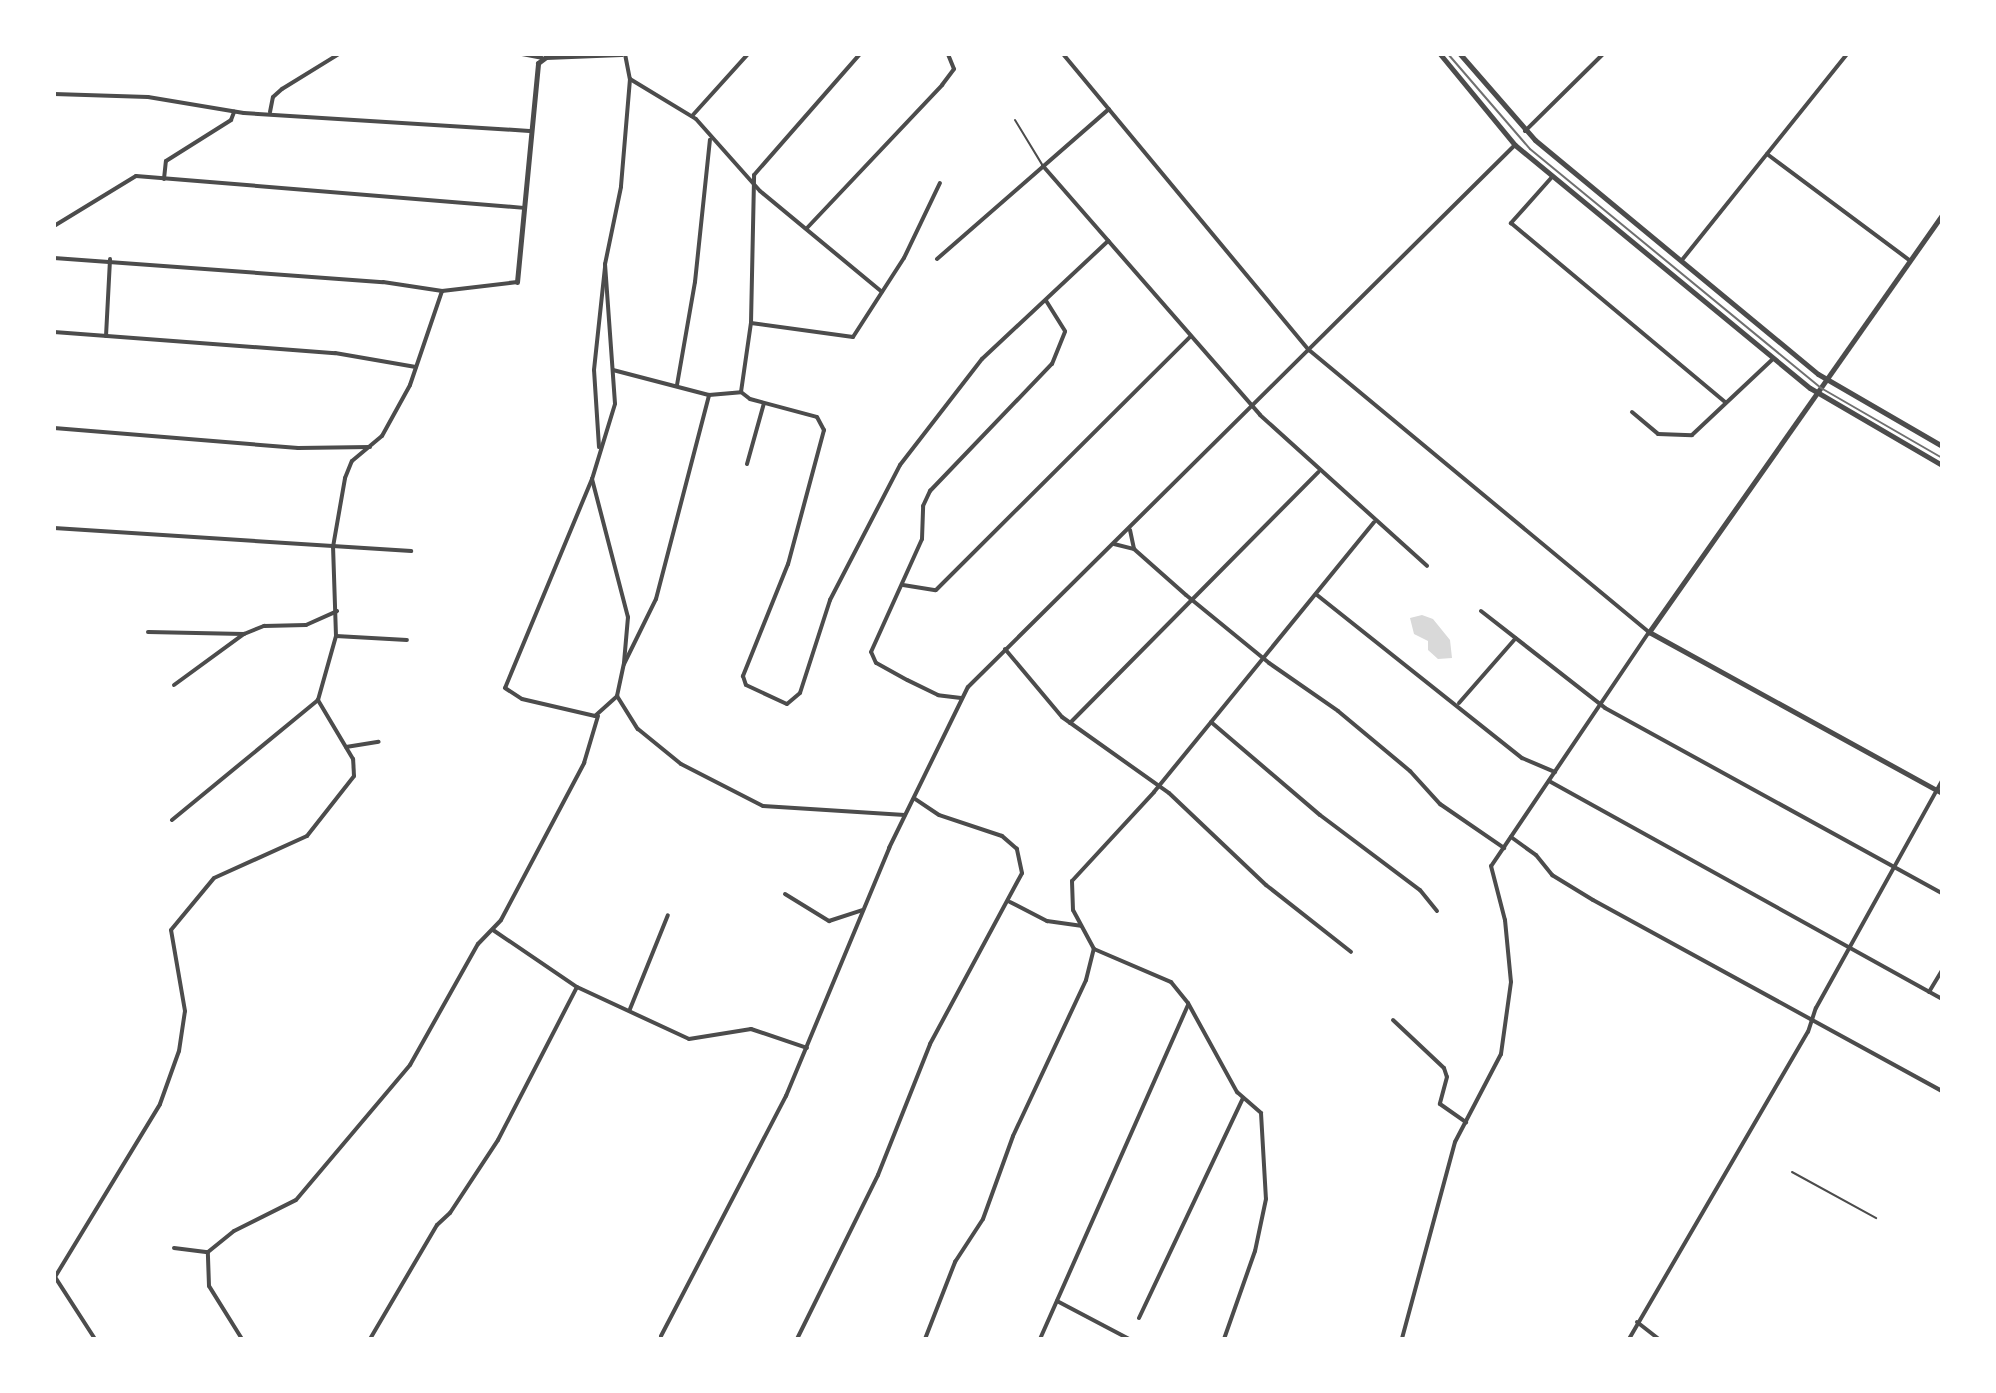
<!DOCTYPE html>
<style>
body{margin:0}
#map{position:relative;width:1996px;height:1393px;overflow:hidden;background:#fff;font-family:Commissioner,sans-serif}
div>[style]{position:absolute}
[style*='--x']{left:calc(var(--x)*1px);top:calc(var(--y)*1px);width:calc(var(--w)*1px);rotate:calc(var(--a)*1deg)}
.water>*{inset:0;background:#d9d9d9}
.service>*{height:2px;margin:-1px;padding:0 1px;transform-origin:1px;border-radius:1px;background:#4c4c4c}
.minor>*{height:4px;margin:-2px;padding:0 2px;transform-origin:2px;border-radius:2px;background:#4c4c4c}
.tertiary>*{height:5px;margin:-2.5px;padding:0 2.5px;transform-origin:2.5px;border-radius:2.5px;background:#4c4c4c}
.tram>*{height:2px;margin:-1px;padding:0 1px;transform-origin:1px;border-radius:1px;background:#707070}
span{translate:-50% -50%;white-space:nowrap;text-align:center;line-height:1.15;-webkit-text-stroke:7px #fff;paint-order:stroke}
.frame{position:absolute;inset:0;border:56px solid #fff;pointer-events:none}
</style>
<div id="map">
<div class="water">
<i style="clip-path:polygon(1422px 615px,1433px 619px,1450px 640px,1452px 658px,1438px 659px,1428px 650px,1428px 641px,1414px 634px,1410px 618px)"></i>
</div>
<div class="service">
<i style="--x:1015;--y:120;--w:54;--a:58.7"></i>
<i style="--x:1792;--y:1172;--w:96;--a:28.7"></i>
</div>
<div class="minor">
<i style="--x:522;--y:54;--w:20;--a:11"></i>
<i style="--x:625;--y:54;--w:25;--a:79"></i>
<i style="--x:630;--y:79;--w:108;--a:94.8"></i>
<i style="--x:621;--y:187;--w:79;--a:101.7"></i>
<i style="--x:605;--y:264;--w:140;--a:85.9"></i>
<i style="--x:615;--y:404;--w:78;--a:107"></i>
<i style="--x:592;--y:479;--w:226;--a:112.6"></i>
<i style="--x:505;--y:688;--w:20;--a:33"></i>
<i style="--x:522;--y:699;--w:75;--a:13.1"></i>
<i style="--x:595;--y:716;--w:30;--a:-42"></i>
<i style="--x:617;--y:696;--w:39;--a:58"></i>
<i style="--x:638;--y:729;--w:55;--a:39.1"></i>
<i style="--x:681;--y:764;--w:92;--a:27.1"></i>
<i style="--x:763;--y:806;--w:142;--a:3.6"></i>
<i style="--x:1063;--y:54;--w:385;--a:50.3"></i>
<i style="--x:1309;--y:350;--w:442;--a:39.7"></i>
<i style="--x:1649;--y:632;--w:282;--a:124"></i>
<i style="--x:1491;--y:866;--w:56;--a:75.5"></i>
<i style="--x:1505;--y:920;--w:62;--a:84.5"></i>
<i style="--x:1511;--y:982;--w:73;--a:97.9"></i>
<i style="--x:1501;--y:1054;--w:99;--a:117.6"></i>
<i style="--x:1455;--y:1142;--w:204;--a:105.1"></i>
<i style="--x:630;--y:79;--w:77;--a:31.2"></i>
<i style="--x:696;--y:119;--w:96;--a:48.4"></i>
<i style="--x:760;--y:191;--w:158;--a:39.6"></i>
<i style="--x:54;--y:94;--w:94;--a:1.8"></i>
<i style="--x:148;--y:97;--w:97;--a:9.5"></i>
<i style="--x:244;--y:113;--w:286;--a:3.6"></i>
<i style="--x:270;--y:112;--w:15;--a:-79"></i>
<i style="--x:273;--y:97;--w:12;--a:-42"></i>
<i style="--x:282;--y:89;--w:67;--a:-31.6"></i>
<i style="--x:692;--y:116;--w:84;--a:-47.9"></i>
<i style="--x:1525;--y:131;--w:110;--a:-44.6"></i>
<i style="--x:1767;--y:154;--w:177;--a:36.7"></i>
<i style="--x:1043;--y:166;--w:330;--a:48.9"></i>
<i style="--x:1260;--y:415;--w:225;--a:42.1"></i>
<i style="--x:1552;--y:177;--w:62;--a:131.7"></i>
<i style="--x:1511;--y:223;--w:279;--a:39.9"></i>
<i style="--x:164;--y:179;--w:18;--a:-84"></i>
<i style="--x:166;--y:161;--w:77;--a:-32.2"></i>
<i style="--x:231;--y:120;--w:9;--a:-69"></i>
<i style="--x:54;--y:226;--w:96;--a:-31.4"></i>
<i style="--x:136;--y:176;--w:389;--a:4.7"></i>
<i style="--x:807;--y:228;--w:197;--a:-46.6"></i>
<i style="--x:942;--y:85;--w:20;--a:-53"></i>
<i style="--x:954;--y:69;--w:16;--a:-112"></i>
<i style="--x:54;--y:258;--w:330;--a:4.2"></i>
<i style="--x:383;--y:282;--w:60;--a:8.7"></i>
<i style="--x:442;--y:291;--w:76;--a:-6.8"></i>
<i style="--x:937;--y:259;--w:228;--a:-41.1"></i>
<i style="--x:1682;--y:260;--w:264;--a:-51.3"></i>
<i style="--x:751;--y:323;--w:103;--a:7.8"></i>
<i style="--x:853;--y:337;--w:94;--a:-57.2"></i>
<i style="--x:904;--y:258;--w:83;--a:-64.4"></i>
<i style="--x:54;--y:332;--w:282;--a:4.3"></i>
<i style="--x:335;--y:353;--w:82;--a:9.8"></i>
<i style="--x:106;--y:336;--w:77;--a:-87"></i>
<i style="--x:613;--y:370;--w:99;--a:14.6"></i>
<i style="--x:709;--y:395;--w:32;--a:-5"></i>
<i style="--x:677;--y:385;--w:105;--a:-80.1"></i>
<i style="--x:695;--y:282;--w:143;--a:-84"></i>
<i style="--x:741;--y:392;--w:11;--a:38"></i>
<i style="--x:750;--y:399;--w:69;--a:15"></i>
<i style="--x:817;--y:417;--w:15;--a:62"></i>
<i style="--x:824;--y:430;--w:139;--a:105"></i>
<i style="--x:788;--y:564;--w:121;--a:111.9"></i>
<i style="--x:743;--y:676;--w:9;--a:72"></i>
<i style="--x:746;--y:685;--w:45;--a:24.9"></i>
<i style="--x:787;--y:704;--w:17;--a:-40"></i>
<i style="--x:800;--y:693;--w:98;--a:-72.1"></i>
<i style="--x:830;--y:600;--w:152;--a:-62.6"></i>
<i style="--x:900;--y:465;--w:134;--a:-52.3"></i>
<i style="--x:982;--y:359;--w:173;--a:-43.1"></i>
<i style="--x:741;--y:392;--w:70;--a:-81.8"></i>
<i style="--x:751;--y:323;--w:148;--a:-88.8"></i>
<i style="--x:754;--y:175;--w:161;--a:-48.8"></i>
<i style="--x:1632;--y:412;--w:34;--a:40"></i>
<i style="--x:1658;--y:434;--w:34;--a:2"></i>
<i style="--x:1692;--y:435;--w:112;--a:-43.2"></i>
<i style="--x:54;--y:428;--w:245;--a:4.7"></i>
<i style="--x:298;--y:448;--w:72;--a:-0.8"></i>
<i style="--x:599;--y:447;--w:77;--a:-93.7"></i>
<i style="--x:594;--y:370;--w:104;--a:-83.9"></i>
<i style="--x:747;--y:464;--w:63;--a:-74.4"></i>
<i style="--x:592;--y:479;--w:143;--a:75.4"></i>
<i style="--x:628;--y:617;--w:46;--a:95"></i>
<i style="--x:54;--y:528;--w:358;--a:3.7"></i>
<i style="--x:1130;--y:530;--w:19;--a:78"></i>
<i style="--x:1134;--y:549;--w:69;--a:41.5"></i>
<i style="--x:1186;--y:595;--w:107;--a:39.3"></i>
<i style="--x:1269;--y:663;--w:84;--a:34.8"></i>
<i style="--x:1338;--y:711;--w:94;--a:39.8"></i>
<i style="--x:1410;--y:771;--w:45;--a:47.7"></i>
<i style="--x:1440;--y:804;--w:78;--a:34.5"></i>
<i style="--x:1114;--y:544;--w:21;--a:14"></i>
<i style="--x:903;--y:585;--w:33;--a:9"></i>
<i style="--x:936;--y:590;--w:359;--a:-44.9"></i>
<i style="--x:1317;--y:595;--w:262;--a:38.5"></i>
<i style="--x:1522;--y:758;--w:36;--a:23"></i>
<i style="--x:1481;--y:611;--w:157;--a:38"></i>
<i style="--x:1605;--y:708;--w:384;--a:28.8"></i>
<i style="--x:148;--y:632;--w:96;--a:1.2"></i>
<i style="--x:336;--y:636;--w:71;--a:3.2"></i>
<i style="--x:1005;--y:649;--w:89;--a:50"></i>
<i style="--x:1062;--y:717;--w:131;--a:35.4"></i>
<i style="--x:1169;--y:793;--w:134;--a:43.5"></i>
<i style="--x:1266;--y:885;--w:108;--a:38.2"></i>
<i style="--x:174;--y:685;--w:87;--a:-36.1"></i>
<i style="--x:244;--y:634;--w:22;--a:-22"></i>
<i style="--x:264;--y:626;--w:42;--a:-1.4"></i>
<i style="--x:306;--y:625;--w:34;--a:-24"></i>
<i style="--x:617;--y:696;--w:33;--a:-78"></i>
<i style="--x:624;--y:664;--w:72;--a:-63.8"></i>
<i style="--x:656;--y:599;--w:211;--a:-75.4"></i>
<i style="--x:961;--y:698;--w:23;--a:-173"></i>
<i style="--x:938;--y:695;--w:34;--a:-154"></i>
<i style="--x:907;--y:680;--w:35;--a:-151"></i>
<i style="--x:876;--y:663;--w:12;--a:-114"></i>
<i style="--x:871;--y:652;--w:124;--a:-65.7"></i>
<i style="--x:922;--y:539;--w:33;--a:-88"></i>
<i style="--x:923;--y:506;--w:17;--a:-65"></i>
<i style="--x:930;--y:491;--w:176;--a:-46.2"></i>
<i style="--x:1052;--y:364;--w:35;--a:-68"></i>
<i style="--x:1065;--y:331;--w:36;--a:-122"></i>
<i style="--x:1459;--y:703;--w:86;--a:-48.8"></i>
<i style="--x:1211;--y:722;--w:143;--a:40.5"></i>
<i style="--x:1320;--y:815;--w:125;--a:36.9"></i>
<i style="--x:1420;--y:890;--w:27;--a:51"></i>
<i style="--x:1070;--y:723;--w:353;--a:-45.3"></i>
<i style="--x:346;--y:747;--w:33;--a:-9"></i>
<i style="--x:1549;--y:781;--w:449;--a:29"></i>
<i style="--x:172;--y:820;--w:189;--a:-39.4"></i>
<i style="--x:318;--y:700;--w:66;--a:-74.3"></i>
<i style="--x:336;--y:636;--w:89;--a:-91.9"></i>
<i style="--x:333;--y:547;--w:70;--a:-80.1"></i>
<i style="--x:345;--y:478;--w:18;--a:-68"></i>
<i style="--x:352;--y:461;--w:39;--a:-40"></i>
<i style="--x:382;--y:436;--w:58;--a:-61.2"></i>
<i style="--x:410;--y:385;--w:99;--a:-71.2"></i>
<i style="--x:1511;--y:837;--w:31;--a:36"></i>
<i style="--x:1536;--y:855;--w:26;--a:51"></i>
<i style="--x:1552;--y:875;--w:48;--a:31.4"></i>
<i style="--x:1593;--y:900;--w:398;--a:28.7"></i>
<i style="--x:785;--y:894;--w:52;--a:31.5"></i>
<i style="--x:829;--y:921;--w:35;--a:-18"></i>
<i style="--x:1010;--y:902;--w:42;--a:27.2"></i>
<i style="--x:1047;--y:921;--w:34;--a:8"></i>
<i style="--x:493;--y:930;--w:102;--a:34.2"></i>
<i style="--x:577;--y:987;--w:123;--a:24.9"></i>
<i style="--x:689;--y:1039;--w:63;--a:-9.2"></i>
<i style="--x:751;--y:1029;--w:59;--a:18.7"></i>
<i style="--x:1094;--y:949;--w:84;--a:23.2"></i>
<i style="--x:1171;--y:982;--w:27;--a:51"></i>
<i style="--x:1188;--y:1003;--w:102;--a:61.2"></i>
<i style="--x:1237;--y:1092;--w:32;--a:41"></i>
<i style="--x:1261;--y:1113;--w:86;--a:86.7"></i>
<i style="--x:1266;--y:1199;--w:53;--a:101.9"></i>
<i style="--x:1255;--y:1251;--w:93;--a:109.4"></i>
<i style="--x:1929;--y:992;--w:26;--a:-59"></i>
<i style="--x:630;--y:1009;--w:101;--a:-68"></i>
<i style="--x:1393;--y:1020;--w:70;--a:43.3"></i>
<i style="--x:1444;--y:1068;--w:9;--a:72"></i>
<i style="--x:1447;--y:1077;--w:28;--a:105"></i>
<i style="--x:1440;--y:1104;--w:32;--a:35"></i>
<i style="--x:174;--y:1248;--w:34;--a:7"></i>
<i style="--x:1057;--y:1301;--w:81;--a:27.8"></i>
<i style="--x:1139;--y:1318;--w:243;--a:-64.7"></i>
<i style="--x:1637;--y:1322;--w:28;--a:38"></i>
<i style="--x:661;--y:1336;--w:271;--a:-62.5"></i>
<i style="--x:786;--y:1096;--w:269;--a:-67.4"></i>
<i style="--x:889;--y:848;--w:179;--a:-63.9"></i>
<i style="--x:968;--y:687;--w:770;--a:-44.74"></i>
<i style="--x:95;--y:1339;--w:74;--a:-122.8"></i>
<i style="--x:55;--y:1277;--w:202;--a:-58.7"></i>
<i style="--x:160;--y:1104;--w:56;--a:-70.3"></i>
<i style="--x:179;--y:1051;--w:40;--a:-81.5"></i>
<i style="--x:185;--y:1011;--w:82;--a:-99.8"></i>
<i style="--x:171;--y:930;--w:67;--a:-50.4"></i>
<i style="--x:214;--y:878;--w:102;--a:-24.3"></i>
<i style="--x:307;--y:836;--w:76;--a:-51.9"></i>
<i style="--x:354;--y:776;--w:17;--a:-93"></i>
<i style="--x:353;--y:759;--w:69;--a:-120.7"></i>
<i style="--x:242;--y:1339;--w:62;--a:-121.9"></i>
<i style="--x:209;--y:1286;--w:34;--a:-92"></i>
<i style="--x:208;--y:1252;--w:33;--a:-39"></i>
<i style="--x:234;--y:1231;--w:69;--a:-26.6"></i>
<i style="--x:296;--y:1200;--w:177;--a:-49.8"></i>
<i style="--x:410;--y:1065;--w:139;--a:-60.7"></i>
<i style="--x:478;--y:944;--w:33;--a:-46"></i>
<i style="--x:501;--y:920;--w:178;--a:-62.1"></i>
<i style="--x:584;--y:763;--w:49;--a:-73.4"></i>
<i style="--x:370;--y:1339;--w:132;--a:-59.6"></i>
<i style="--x:437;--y:1225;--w:18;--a:-43"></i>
<i style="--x:450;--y:1213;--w:87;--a:-56.7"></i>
<i style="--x:498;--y:1140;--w:172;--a:-62.7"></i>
<i style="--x:797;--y:1339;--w:183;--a:-63.7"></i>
<i style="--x:878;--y:1175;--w:141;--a:-68.3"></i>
<i style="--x:930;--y:1044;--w:194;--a:-61.7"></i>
<i style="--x:1022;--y:873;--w:25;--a:-102"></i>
<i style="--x:1017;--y:849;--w:20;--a:-139"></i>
<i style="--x:1002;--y:836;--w:66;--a:-161.6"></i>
<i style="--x:939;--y:815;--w:29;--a:-146"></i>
<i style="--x:925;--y:1339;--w:83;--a:-68.7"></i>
<i style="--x:955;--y:1262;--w:51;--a:-56.9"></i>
<i style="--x:983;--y:1219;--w:88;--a:-70.1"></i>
<i style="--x:1013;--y:1136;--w:172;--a:-64.9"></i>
<i style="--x:1086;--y:980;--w:32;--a:-76"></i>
<i style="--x:1094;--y:949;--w:44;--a:-118.3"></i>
<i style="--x:1073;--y:910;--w:29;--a:-92"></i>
<i style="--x:1072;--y:881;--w:121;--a:-47.3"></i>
<i style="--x:1154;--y:792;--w:348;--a:-50.8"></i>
<i style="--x:1040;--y:1339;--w:365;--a:-66.1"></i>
<i style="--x:1629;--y:1339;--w:355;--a:-59.8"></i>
<i style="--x:1808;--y:1032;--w:25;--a:-72"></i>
<i style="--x:1816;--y:1008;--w:260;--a:-61"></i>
</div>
<div class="tertiary">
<i style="--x:1440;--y:54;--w:118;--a:50.5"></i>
<i style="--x:1515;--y:145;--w:382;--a:39.5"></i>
<i style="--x:1810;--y:388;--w:153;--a:30.3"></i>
<i style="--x:1460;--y:54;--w:114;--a:48.9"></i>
<i style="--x:1535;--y:140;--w:367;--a:39.6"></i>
<i style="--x:1818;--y:374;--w:143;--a:30.1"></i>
<i style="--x:1942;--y:215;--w:510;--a:125.09"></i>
<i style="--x:1649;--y:632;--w:334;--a:28.8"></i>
<i style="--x:517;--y:282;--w:220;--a:-84.5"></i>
<i style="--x:538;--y:63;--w:10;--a:-37"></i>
<i style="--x:546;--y:57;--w:75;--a:-2.3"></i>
</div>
<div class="tram">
<i style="--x:1448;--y:54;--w:125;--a:49.2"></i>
<i style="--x:1530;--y:149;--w:377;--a:39.4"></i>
<i style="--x:1821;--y:388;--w:140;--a:30"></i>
</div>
<div class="frame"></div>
</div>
